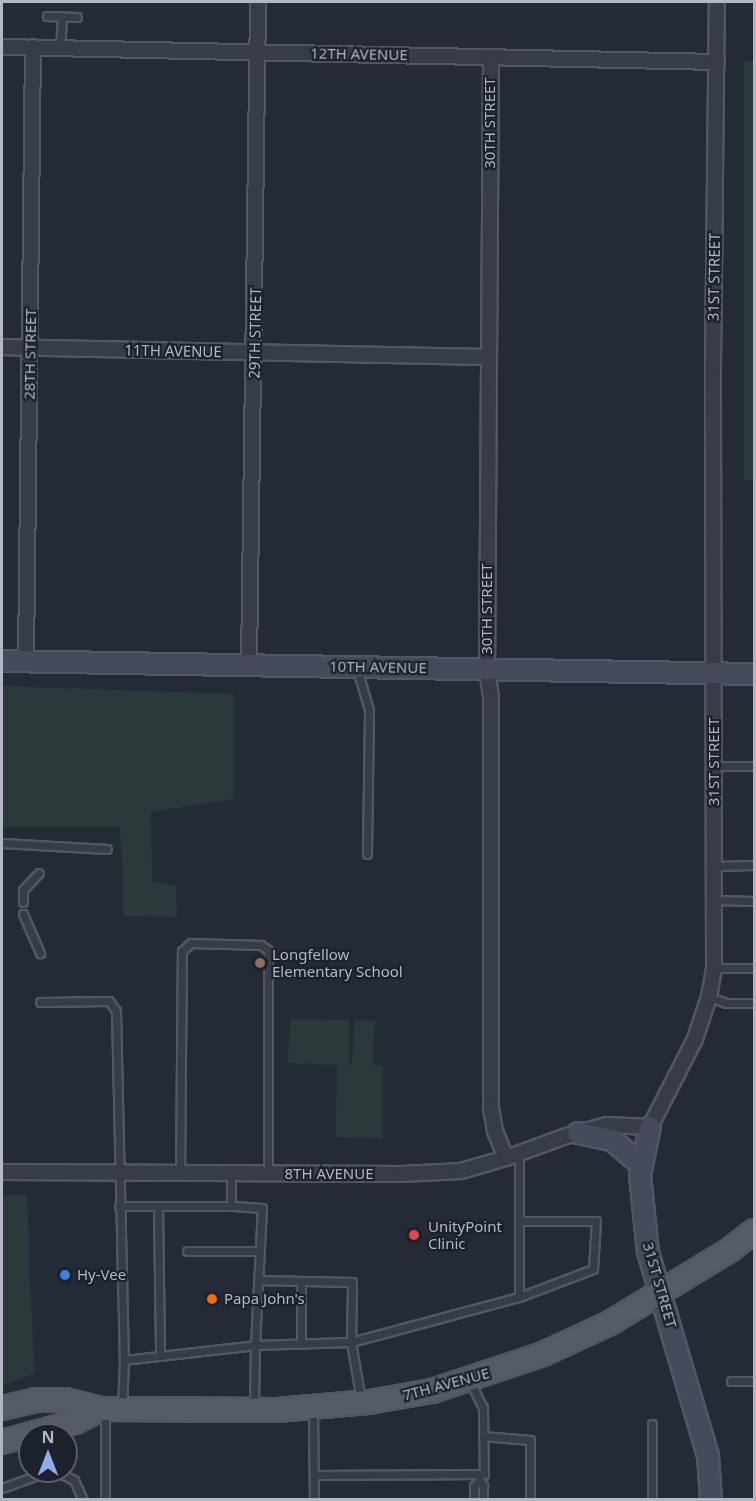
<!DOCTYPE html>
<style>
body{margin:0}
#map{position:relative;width:756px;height:1501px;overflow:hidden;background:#242a36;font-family:"Noto Sans",sans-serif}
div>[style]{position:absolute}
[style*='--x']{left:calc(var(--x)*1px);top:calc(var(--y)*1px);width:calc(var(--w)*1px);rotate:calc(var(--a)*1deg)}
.green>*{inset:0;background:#2a3a3b;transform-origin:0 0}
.roads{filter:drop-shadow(2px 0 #525762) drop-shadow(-2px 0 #525762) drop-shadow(0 2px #525762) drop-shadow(0 -2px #525762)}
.lane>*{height:7px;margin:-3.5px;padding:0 3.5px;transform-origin:3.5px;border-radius:3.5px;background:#373c47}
.street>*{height:14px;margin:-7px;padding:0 7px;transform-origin:7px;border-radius:7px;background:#373c47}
.secondary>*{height:20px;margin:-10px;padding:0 10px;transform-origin:10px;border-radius:10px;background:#454b5a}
.primary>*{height:22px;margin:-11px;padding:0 11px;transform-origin:11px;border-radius:11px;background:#555b67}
.dots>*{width:16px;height:16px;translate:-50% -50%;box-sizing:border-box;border:3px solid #1c212c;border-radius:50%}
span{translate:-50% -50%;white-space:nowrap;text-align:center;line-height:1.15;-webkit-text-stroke:4.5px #1c212c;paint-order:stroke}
.street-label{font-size:15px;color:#b2b7c3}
.poi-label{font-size:15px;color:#b2b7c3}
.left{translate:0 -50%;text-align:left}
.frame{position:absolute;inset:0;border:3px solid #b2b7c3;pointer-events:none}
.north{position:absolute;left:18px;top:1423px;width:60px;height:60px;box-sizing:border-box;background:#1c212c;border:2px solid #585d68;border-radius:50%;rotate:0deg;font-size:16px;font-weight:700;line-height:24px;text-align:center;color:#b2b7c3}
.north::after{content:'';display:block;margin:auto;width:21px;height:27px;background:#8fabeb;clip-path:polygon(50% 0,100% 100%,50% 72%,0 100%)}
</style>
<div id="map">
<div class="green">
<i style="left:744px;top:61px;width:10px;height:419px"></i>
<i style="clip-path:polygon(2px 686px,233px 694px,233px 799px,151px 812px,152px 881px,176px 886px,177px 917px,124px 916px,120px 827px,2px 827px)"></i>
<i style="clip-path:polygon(290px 1019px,349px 1020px,349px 1065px,352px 1065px,354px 1020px,375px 1021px,373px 1065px,383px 1065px,383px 1138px,336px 1137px,337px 1065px,288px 1063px)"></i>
<i style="clip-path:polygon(2px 1195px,27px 1195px,34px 1374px,2px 1386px)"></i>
</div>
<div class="roads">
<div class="lane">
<i style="--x:47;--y:16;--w:30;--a:2"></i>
<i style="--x:60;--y:48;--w:32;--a:-86"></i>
<i style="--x:357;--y:669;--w:43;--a:73.7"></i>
<i style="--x:369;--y:710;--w:144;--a:90.8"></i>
<i style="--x:714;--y:766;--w:40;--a:0"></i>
<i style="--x:2;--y:843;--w:105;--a:3.3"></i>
<i style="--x:714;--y:866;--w:40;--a:-1.4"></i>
<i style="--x:714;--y:900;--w:40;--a:1.4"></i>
<i style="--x:23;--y:902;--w:12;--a:-90"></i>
<i style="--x:23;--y:890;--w:23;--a:-47"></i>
<i style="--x:23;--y:914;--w:43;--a:66.4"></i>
<i style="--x:714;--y:968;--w:40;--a:0"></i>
<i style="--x:709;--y:997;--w:18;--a:19"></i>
<i style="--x:726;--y:1003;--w:28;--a:0"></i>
<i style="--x:40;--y:1002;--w:69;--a:-0.8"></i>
<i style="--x:109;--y:1001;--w:12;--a:55"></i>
<i style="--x:116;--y:1011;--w:349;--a:88.7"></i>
<i style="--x:124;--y:1360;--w:47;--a:92.4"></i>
<i style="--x:180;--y:1173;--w:222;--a:-89.5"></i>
<i style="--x:182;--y:951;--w:12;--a:-42"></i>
<i style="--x:191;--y:943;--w:70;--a:1.6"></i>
<i style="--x:261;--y:945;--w:9;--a:36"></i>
<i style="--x:268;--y:950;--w:224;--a:90"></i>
<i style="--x:119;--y:1206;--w:112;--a:0"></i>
<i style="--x:158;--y:1206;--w:150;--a:89.2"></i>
<i style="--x:519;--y:1221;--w:77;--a:0"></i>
<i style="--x:596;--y:1221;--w:48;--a:93.6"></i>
<i style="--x:593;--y:1269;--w:79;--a:159.3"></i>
<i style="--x:187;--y:1251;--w:73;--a:0"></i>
<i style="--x:301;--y:1281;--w:63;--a:90"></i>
<i style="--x:124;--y:1360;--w:132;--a:-6.5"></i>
<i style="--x:255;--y:1345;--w:137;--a:-87.1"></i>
<i style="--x:262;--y:1208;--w:31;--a:-176"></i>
<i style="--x:231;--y:1206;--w:33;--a:-90"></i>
<i style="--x:731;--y:1381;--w:23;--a:0"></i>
<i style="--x:361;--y:1400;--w:59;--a:-99.8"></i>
<i style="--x:351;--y:1342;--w:174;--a:-15"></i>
<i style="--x:519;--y:1297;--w:144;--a:-90"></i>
<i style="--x:254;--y:1407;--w:62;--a:-89.1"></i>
<i style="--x:255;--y:1345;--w:96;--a:-1.8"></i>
<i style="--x:351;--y:1342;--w:60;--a:-89"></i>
<i style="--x:352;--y:1282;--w:94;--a:-178.8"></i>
<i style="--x:313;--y:1409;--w:91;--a:89.4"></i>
<i style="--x:652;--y:1424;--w:76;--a:90"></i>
<i style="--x:483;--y:1436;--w:47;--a:4.9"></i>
<i style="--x:530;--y:1440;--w:60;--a:90"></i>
<i style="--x:56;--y:1471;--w:20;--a:27"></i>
<i style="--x:74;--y:1480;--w:22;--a:66"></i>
<i style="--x:479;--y:1474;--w:7;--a:90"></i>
<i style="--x:479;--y:1481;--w:6;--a:45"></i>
<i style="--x:483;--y:1485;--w:15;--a:90"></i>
<i style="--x:314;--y:1475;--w:170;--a:-0.3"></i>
<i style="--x:484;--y:1474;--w:66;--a:-90.9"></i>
<i style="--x:483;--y:1408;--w:28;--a:-116"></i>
<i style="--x:2;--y:1488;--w:50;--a:-19.9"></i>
<i style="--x:105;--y:1500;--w:86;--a:-90"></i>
<i style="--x:474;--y:1500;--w:14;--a:-90"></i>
<i style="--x:474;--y:1486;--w:7;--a:-45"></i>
</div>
<div class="street">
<i style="--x:2;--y:47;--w:715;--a:1.2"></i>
<i style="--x:491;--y:57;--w:612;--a:90.37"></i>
<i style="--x:487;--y:669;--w:27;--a:82"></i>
<i style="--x:491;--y:696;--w:412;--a:90"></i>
<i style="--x:491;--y:1108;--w:23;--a:80"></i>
<i style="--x:495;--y:1131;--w:29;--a:68"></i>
<i style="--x:2;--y:347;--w:487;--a:1.2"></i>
<i style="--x:26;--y:662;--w:615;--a:-89.35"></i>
<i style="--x:249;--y:665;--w:663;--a:-89.22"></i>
<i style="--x:2;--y:1172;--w:399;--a:0.3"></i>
<i style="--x:401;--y:1174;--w:60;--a:-2.9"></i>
<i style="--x:461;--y:1171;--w:47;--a:-16.1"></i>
<i style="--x:506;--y:1158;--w:64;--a:-20.1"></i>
<i style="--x:566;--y:1136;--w:42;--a:-15"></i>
<i style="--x:607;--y:1125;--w:43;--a:2.7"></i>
<i style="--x:650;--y:1127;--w:99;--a:-62.9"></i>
<i style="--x:695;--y:1039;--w:44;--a:-71.6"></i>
<i style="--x:709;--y:997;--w:29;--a:-80"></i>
<i style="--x:714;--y:968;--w:601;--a:-90.1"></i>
<i style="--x:713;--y:367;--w:365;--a:-89.4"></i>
</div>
<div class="secondary">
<i style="--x:2;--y:661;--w:752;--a:0.99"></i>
<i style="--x:650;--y:1127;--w:49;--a:101.8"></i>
<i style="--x:640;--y:1175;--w:77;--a:84.1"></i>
<i style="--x:648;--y:1252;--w:213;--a:73.6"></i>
<i style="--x:708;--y:1456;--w:44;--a:86.1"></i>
<i style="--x:578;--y:1133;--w:35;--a:12"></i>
<i style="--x:612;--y:1140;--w:39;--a:40"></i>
</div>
<div class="primary">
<i style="--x:2;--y:1408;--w:35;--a:-13"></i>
<i style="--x:36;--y:1400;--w:29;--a:0"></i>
<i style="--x:65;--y:1400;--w:37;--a:14"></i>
<i style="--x:101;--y:1409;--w:176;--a:0.3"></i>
<i style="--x:277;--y:1410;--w:92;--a:-5"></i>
<i style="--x:369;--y:1402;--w:64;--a:-9.9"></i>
<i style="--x:432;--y:1391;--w:117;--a:-18.4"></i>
<i style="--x:543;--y:1354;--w:74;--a:-24.8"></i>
<i style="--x:610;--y:1323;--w:142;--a:-31.4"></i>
<i style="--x:731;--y:1249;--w:29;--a:-38"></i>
<i style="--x:2;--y:1442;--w:76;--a:-15.3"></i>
<i style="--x:75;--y:1422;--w:29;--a:-27"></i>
</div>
</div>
<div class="dots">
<i style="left:260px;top:963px;background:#8d6e63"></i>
<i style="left:414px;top:1235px;background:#e0444e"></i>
<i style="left:65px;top:1275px;background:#3f7fe0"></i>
<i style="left:212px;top:1299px;background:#e8710a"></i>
</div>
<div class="street-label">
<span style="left:359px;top:54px;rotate:1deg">12TH AVENUE</span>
<span style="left:490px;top:123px;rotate:-90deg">30TH STREET</span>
<span style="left:714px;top:277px;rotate:-89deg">31ST STREET</span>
<span style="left:255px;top:333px;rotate:-89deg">29TH STREET</span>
<span style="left:173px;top:351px;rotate:1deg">11TH AVENUE</span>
<span style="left:30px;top:354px;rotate:-89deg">28TH STREET</span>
<span style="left:487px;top:609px;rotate:-90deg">30TH STREET</span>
<span style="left:378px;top:667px;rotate:1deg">10TH AVENUE</span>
<span style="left:714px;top:762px;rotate:-90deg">31ST STREET</span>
<span style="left:329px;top:1174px">8TH AVENUE</span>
<span style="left:660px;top:1285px;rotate:74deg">31ST STREET</span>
<span style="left:446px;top:1384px;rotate:-15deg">7TH AVENUE</span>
</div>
<div class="poi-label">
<span class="left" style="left:272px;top:963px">Longfellow<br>Elementary School</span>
<span class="left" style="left:428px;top:1235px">UnityPoint<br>Clinic</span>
<span class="left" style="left:77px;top:1275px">Hy-Vee</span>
<span class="left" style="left:224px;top:1299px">Papa John's</span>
</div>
<div class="frame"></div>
<div class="north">N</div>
</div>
